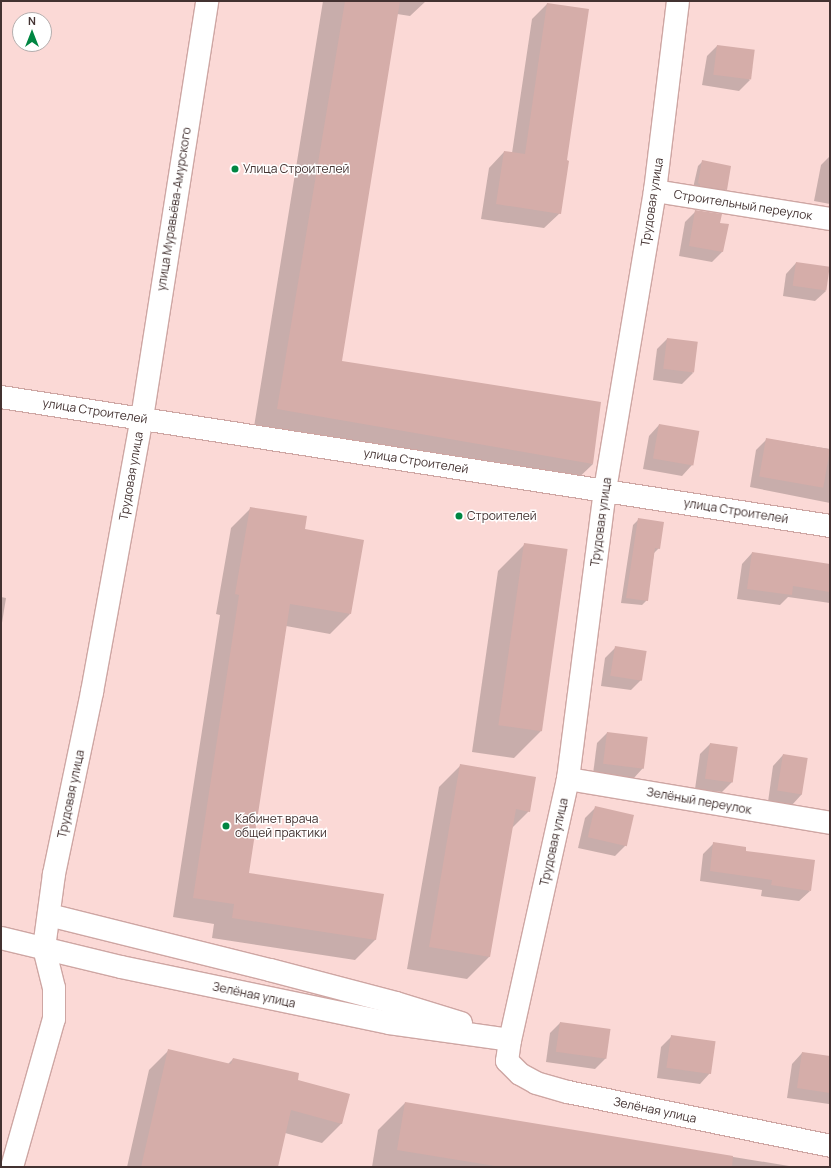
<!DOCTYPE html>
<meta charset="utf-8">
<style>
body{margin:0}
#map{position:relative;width:831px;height:1168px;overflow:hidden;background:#fbd9d6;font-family:Manrope,sans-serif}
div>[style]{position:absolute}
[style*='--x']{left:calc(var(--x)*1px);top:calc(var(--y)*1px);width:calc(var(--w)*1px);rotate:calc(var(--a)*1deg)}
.shadow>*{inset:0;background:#0003}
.building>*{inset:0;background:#d5ada9;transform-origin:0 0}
.roads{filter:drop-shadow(1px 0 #cea6a3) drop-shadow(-1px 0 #cea6a3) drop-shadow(0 1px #cea6a3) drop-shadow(0 -1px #cea6a3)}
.minor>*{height:22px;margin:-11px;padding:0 11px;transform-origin:11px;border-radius:11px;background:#fff}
.dots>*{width:11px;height:11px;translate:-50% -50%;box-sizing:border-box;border:2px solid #fff;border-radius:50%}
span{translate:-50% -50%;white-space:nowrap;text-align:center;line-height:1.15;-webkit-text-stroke:3px #fff;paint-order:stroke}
.poi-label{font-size:12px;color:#433231}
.left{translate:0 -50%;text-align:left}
.street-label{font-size:12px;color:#433231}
.frame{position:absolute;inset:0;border:2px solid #433231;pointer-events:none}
.north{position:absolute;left:12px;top:12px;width:40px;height:40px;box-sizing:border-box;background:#fff;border:1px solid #b4adad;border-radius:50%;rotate:0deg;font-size:11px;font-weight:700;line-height:16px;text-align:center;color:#433231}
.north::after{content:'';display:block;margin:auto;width:14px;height:18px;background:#008642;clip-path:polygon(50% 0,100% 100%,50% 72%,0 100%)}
</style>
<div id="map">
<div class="shadow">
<i style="clip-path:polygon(323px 1px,426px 1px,410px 16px,397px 14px,341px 362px,593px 464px,568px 488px,253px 433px)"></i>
<i style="clip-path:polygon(547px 4px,565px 161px,560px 213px,544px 228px,481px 219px,489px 168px,504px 152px,512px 153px,532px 19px)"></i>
<i style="clip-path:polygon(717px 46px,750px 80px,739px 91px,702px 85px,707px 56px)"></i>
<i style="clip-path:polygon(830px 156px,830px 204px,814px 201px,821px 165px)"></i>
<i style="clip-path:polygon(703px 161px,726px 189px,721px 194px,693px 188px,698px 166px)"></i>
<i style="clip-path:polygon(696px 211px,719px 224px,722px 252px,712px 262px,679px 256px,685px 222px)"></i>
<i style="clip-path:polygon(796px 263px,826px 291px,815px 301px,783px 296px,786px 274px)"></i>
<i style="clip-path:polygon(667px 339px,693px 373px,682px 384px,653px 380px,657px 349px)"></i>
<i style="clip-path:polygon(659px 425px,692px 465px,682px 476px,643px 469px,649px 436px)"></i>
<i style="clip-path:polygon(767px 439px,830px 449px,830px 503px,750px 487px,756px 450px)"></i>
<i style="clip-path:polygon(251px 508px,304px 530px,350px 614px,330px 634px,286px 626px,248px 874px,382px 895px,375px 940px,355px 960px,212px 938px,214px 924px,173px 917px,220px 615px,216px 614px,231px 528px)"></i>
<i style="clip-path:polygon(638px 520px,659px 548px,654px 553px,647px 600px,642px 605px,621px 603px,633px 525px)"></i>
<i style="clip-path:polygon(525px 544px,567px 550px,541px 731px,514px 758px,472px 752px,498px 571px)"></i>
<i style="clip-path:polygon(752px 553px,829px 565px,830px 564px,830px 603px,788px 597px,780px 605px,737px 599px,742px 564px)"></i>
<i style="clip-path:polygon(1px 597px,6px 598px,1px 629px)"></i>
<i style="clip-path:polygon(616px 647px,641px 680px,631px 690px,601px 686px,605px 658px)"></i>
<i style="clip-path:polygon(607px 733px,643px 768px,633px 779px,593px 774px,597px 743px)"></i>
<i style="clip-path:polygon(710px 744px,737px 747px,732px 782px,722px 792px,695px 789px,700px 754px)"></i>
<i style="clip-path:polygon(783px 755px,802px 794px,792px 805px,768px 802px,773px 766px)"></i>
<i style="clip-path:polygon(461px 765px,529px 811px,512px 828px,489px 957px,467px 979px,407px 969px,439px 787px)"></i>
<i style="clip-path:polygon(595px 808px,626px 845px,615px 856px,578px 848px,585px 818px)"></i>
<i style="clip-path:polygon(714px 843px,745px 851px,810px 891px,799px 901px,761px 896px,762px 890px,700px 881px,703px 854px)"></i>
<i style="clip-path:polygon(560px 1023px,606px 1058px,595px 1069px,546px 1062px,550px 1033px)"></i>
<i style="clip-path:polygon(672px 1036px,710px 1073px,700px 1084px,657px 1078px,661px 1047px)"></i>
<i style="clip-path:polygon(169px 1050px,228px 1064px,233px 1059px,296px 1081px,342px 1123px,322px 1143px,285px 1133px,277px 1167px,127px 1167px,149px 1070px)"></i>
<i style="clip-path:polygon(802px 1053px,830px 1057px,829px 1104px,787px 1098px,792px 1064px)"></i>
<i style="clip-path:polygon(405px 1103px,795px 1167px,372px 1167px,378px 1130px)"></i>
</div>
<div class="building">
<i style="clip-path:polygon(345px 1px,400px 1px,342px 361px,601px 402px,593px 464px,277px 409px)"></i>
<i style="clip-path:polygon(547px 3px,589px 9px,567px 160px,569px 161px,561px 214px,496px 204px,504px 151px,525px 154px)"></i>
<i style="left:717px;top:45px;width:38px;height:30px;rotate:7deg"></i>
<i style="clip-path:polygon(702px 160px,731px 166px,727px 190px,700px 186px,700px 184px,698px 183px)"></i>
<i style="clip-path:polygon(695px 210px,722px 214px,720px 223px,729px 224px,723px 252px,689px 246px)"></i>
<i style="left:796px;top:262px;width:34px;height:24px;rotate:8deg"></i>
<i style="left:667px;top:338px;width:31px;height:31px;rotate:7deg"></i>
<i style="left:659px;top:424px;width:41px;height:35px;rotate:10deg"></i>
<i style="left:766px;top:438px;width:65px;height:39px;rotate:10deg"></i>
<i style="clip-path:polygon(250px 507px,307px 516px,305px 529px,364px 540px,351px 614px,290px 604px,249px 873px,384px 894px,376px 940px,232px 918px,234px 904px,193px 898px,239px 595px,235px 594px)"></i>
<i style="clip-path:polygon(638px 518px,664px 522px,660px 549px,655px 548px,648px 601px,626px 598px)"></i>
<i style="left:524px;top:543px;width:44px;height:184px;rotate:8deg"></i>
<i style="clip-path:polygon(752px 552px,830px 564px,830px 592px,793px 586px,792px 595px,747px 589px)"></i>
<i style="left:615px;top:646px;width:32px;height:30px;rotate:9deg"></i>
<i style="left:607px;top:732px;width:41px;height:32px;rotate:7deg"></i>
<i style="left:710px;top:743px;width:28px;height:36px;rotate:8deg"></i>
<i style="left:783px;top:754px;width:25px;height:37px;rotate:9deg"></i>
<i style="clip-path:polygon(460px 764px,536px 777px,530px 812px,516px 809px,490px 957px,429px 947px)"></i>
<i style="left:595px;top:806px;width:40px;height:32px;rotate:13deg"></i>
<i style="clip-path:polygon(713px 842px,746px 847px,746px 851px,815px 860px,811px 891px,771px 885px,772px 880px,710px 871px)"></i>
<i style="left:560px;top:1022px;width:51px;height:30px;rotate:8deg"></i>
<i style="left:671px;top:1035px;width:45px;height:33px;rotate:8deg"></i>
<i style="clip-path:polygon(168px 1049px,231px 1064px,233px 1058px,299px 1073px,298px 1080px,350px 1094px,342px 1124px,291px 1110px,278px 1167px,141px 1167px)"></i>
<i style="clip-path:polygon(802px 1052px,830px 1056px,830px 1093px,797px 1088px)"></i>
<i style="clip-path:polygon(405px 1102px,733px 1156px,732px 1167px,501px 1167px,397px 1150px)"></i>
</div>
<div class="roads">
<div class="minor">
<i style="--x:678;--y:1;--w:191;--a:96.9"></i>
<i style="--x:655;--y:191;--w:303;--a:99.5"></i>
<i style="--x:605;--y:490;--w:291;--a:97.3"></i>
<i style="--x:568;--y:779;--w:267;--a:102.5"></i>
<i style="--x:510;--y:1040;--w:21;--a:98"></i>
<i style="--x:507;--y:1061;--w:18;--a:45"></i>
<i style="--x:520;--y:1074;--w:18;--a:29"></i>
<i style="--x:536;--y:1083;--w:33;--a:16"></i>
<i style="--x:568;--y:1092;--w:268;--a:11.6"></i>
<i style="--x:655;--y:191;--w:177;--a:9.1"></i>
<i style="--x:1;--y:397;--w:839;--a:8.84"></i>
<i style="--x:568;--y:779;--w:266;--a:9.5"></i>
<i style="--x:49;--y:915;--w:228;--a:14"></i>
<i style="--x:270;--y:970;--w:130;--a:14.7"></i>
<i style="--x:396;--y:1003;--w:68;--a:17.1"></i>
<i style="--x:1;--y:938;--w:123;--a:13.6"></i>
<i style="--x:121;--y:967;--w:274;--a:11.8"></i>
<i style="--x:389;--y:1023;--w:122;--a:8"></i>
<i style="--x:12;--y:1167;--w:154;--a:-74.2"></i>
<i style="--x:54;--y:1019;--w:31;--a:-90"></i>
<i style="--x:54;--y:988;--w:41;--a:-104"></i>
<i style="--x:44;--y:948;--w:75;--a:-82.3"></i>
<i style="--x:54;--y:874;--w:186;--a:-78.2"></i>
<i style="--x:92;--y:692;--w:279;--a:-79.7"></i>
<i style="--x:142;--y:418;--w:422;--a:-81.1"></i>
</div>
</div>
<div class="dots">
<i style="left:235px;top:169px;background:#008642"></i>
<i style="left:459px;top:516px;background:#008642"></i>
<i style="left:226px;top:826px;background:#008642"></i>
</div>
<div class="poi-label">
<span class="left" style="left:243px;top:169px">Улица Строителей</span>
<span class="left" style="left:467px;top:516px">Строителей</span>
<span class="left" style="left:235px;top:826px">Кабинет врача<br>общей практики</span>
</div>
<div class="street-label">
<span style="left:652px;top:202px;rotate:-81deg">Трудовая улица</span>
<span style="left:743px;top:205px;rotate:9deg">Строительный переулок</span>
<span style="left:174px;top:209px;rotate:-81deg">улица Муравьёва-Амурского</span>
<span style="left:95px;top:411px;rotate:9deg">улица Строителей</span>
<span style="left:416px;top:461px;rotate:9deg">улица Строителей</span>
<span style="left:131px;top:476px;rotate:-80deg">Трудовая улица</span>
<span style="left:736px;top:511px;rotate:9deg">улица Строителей</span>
<span style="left:601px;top:522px;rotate:-82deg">Трудовая улица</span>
<span style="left:71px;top:794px;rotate:-78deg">Трудовая улица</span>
<span style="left:699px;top:801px;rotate:10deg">Зелёный переулок</span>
<span style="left:554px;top:842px;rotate:-77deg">Трудовая улица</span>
<span style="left:254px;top:995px;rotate:12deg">Зелёная улица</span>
<span style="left:655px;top:1110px;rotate:12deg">Зелёная улица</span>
</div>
<div class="frame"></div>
<div class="north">N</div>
</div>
